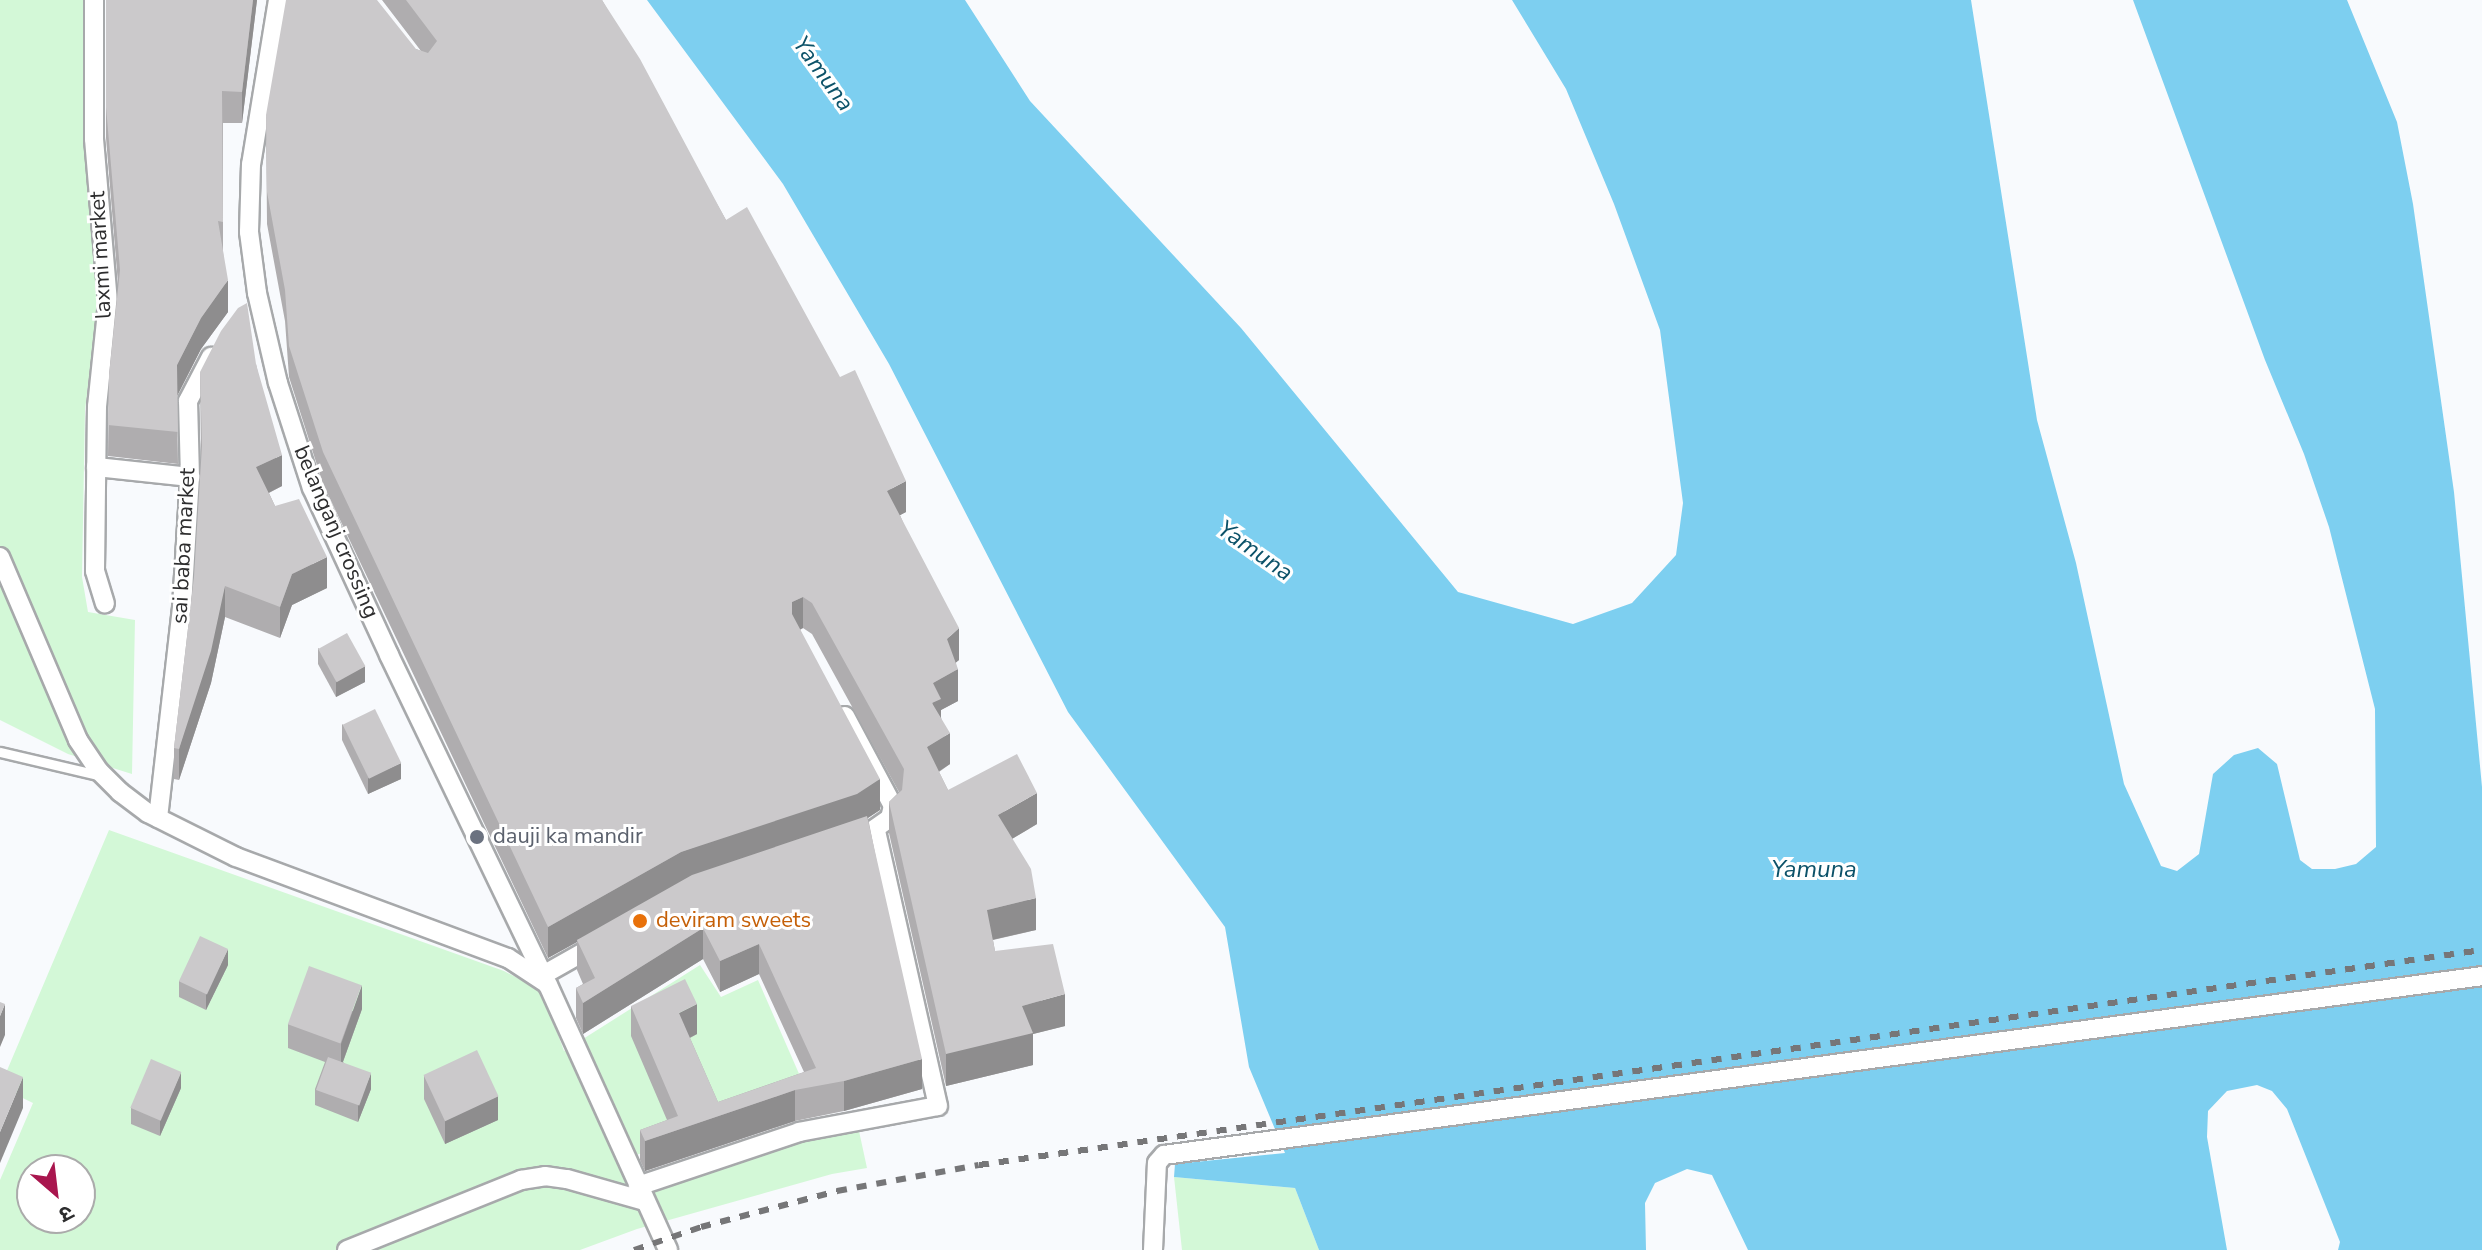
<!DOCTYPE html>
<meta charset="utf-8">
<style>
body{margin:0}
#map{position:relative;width:2482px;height:1250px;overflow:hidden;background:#f8fafd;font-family:"Nunito Sans","Noto Sans Devanagari",sans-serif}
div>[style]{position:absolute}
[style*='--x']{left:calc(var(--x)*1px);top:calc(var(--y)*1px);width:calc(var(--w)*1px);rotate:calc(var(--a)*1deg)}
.green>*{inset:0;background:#d3f8d7}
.water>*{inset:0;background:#7dcff0}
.roads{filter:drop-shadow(2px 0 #a7a9ab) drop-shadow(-2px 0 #a7a9ab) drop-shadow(0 2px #a7a9ab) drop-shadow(0 -2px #a7a9ab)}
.lane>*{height:9px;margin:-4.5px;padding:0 4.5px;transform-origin:4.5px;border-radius:4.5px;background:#fff}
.street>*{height:18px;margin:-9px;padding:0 9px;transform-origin:9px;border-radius:9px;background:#fff}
.rail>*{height:6px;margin-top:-3px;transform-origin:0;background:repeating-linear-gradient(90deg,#767678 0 10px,transparent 0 20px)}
.wall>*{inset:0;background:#afadaf}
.shaded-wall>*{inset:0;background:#8e8d8e}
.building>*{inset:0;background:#cbc9cb;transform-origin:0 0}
.dots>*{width:22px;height:22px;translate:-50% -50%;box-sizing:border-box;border:4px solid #fff;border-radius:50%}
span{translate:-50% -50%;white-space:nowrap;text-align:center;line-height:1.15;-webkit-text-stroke:6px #fff;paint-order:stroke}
.street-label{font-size:22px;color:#2d2d2e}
.worship-label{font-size:22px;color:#5b616d}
.left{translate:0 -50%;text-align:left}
.food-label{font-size:22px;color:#c56008}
.water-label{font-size:24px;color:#0c5269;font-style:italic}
.north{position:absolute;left:16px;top:1154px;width:80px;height:80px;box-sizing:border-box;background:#fff;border:2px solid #ababab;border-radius:50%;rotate:152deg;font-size:22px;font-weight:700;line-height:32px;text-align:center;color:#2d2d2e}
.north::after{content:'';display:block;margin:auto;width:28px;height:36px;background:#a9164e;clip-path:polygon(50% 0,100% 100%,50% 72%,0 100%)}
</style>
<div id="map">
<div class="green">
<i style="clip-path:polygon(0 0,88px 0,99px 298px,85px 410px,82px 577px,88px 612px,135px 620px,132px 774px,68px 754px,0 720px)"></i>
<i style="clip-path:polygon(evenodd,109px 830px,504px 971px,542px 991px,564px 1051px,700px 965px,721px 997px,758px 980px,807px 1092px,631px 1157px,647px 1190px,799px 1137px,859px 1131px,867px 1168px,832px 1174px,637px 1229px,580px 1250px,0 1250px,0 1180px,33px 1103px,0 1087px,109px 830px,32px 1170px,80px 1170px,80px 1218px,32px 1218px,32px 1170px)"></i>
<i style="clip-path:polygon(1174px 1177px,1295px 1188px,1319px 1250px,1182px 1250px)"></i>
</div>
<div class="water">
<i style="clip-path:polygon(647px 0,965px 0,1030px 101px,1241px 328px,1458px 592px,1573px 624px,1632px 603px,1676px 555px,1683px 503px,1660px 330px,1614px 204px,1566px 89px,1512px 0,1971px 0,2037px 420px,2076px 563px,2124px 784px,2161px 866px,2177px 871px,2199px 854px,2213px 774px,2234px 755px,2258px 748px,2277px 764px,2300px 860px,2312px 869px,2335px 869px,2356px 864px,2376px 847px,2375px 709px,2329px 527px,2304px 454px,2265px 360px,2133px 0,2347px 0,2397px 122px,2413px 204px,2454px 492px,2482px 787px,2482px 1250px,2338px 1250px,2340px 1242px,2287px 1109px,2272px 1091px,2257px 1085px,2227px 1091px,2208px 1111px,2207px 1137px,2227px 1250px,1748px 1250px,1712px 1175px,1687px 1169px,1655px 1183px,1645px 1203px,1646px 1250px,1319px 1250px,1295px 1188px,1174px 1177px,1175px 1164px,1285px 1153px,1249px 1067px,1225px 927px,1068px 712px,889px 364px,783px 184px)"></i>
</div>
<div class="roads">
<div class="lane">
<i style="--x:0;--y:752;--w:105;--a:13.2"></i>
</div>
<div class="street">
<i style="--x:94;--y:0;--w:139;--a:90"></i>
<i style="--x:94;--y:139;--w:164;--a:85.1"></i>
<i style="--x:108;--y:302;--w:105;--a:96"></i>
<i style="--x:97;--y:406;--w:165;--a:90.7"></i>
<i style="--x:95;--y:571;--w:34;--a:73"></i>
<i style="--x:278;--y:0;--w:166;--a:99.3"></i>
<i style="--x:251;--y:164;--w:68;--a:91.7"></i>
<i style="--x:249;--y:232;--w:62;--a:82.5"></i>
<i style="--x:257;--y:293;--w:92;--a:76.9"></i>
<i style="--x:278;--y:383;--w:110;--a:72.1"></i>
<i style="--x:312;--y:488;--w:184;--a:65.2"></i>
<i style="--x:389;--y:655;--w:366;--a:64.3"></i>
<i style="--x:548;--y:985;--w:291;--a:65.6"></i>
<i style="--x:96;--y:467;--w:95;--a:6.1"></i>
<i style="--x:0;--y:557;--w:199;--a:66.9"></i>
<i style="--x:78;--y:740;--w:37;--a:56"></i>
<i style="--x:99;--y:771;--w:30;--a:45"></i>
<i style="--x:120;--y:792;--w:35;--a:37"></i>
<i style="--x:148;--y:813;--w:98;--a:26.6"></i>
<i style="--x:236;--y:857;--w:290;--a:20.4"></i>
<i style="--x:508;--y:958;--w:45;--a:33.3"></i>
<i style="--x:845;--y:716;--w:102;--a:61.9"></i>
<i style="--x:893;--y:806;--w:12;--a:104"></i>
<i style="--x:890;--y:818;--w:28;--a:145"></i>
<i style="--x:158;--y:818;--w:212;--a:-83.5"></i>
<i style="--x:182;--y:607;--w:130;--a:-86.5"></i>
<i style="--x:190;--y:477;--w:76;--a:-91.5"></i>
<i style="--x:188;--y:401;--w:50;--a:-62.4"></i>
<i style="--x:543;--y:975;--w:61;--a:-29.5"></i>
<i style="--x:638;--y:1186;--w:170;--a:-18.5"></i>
<i style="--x:799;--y:1132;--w:141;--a:-10.6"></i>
<i style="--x:938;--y:1106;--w:283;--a:-102.7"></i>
<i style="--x:347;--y:1250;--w:188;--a:-21.9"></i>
<i style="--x:521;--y:1180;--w:24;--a:-9"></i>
<i style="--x:545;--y:1176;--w:22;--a:8"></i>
<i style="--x:567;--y:1179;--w:81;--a:15.8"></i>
<i style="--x:1153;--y:1250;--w:87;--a:-87.4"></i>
<i style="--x:1157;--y:1163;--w:11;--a:-49"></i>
<i style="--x:1164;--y:1155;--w:1330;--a:-7.73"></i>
</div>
</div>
<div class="rail">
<i style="--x:634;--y:1250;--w:71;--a:-18.9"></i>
<i style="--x:701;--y:1227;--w:141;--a:-14.8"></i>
<i style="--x:837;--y:1191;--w:144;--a:-10.4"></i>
<i style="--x:979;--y:1165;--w:1518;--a:-8.14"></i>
</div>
<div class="wall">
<i style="clip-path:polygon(106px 0,257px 0,242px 123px,223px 123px,223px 252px,228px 312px,201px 349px,177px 396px,178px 464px,108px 456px,109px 375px,118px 284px,106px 138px)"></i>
<i style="clip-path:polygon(382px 0,602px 0,726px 220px,906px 512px,900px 515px,959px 660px,956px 662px,958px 701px,941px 710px,941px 717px,950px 764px,939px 772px,948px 790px,1037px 824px,1012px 839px,1036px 930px,993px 940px,995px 951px,1065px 1026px,1033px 1034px,1033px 1065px,946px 1086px,889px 833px,889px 802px,899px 792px,812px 634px,803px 628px,800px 630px,880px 810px,868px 818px,922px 1089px,844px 1111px,795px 1121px,645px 1171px,640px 1160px,640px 1130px,667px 1120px,631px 1036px,631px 1006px,697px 1034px,690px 1038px,718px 1102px,804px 1072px,759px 974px,720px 992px,703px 959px,583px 1034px,576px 1018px,576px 988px,583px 984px,577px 970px,577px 942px,548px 958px,323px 484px,289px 377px,285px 321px,267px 224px,266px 115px,416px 49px,421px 51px)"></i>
<i style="clip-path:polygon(256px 364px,282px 486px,269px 493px,275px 506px,327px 588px,292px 605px,280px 638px,225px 617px,211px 683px,179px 780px,174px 779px,174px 748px,194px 577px,201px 456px,200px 372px)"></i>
<i style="clip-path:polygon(318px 648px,365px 682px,336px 697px,318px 664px)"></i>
<i style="clip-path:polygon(342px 724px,401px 779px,368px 794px,342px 740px)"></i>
<i style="clip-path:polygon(228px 965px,206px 1010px,179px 997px,179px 981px)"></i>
<i style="clip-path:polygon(362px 1009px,343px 1062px,371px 1089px,358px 1122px,315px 1105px,315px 1089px,325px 1062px,288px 1048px,288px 1024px)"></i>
<i style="clip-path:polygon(424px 1075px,498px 1120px,445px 1144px,424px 1099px)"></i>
<i style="clip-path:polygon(181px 1088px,160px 1136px,131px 1124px,131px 1108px)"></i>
</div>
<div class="shaded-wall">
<i style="clip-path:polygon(253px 0,257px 0,242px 123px,242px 92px)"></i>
<i style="clip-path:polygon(228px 280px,228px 312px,201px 349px,177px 396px,177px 365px,201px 318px)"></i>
<i style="clip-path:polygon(282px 455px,282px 486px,256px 499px,256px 467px)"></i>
<i style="clip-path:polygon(906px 481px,906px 512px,887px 522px,887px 491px)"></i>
<i style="clip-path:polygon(327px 557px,327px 588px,292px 605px,280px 638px,280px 607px,292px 574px)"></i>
<i style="clip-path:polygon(225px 586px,225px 617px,211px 683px,179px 780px,179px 749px)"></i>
<i style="clip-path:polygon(803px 597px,803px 628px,792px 633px,792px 646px,792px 602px)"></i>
<i style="clip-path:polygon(959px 628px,959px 660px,947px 670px,947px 639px)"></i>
<i style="clip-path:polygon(365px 666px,365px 682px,336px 697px,336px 681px)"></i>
<i style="clip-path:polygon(958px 669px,958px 701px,941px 710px,941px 730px,932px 734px,933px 683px)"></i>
<i style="clip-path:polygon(950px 733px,950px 764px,927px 779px,927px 747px)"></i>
<i style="clip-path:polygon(401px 763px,401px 779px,368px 794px,368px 778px)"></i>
<i style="clip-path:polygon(880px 779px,880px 810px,857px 825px,577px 940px,577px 942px,548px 958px,548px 927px,681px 852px)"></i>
<i style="clip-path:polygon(1037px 793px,1037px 824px,998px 847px,998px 815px)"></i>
<i style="clip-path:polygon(1036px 898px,1036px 930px,987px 941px,987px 910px)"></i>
<i style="clip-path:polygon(703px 928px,703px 959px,583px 1034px,583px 1003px)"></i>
<i style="clip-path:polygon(759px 944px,759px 974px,720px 992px,720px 961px)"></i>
<i style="clip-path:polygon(228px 949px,228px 965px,206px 1010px,206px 994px)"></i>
<i style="clip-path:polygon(362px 985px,362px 1009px,341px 1067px,341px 1044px)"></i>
<i style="clip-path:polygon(1065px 994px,1065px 1026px,1033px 1034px,1033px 1065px,946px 1086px,946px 1054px,1022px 1006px)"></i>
<i style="clip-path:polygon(5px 1004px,5px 1035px,0 1047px,0 1016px)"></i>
<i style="clip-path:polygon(697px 1004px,697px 1034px,679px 1043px,679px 1013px)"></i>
<i style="clip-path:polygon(922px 1059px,922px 1089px,844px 1111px,844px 1081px)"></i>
<i style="clip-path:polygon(181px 1072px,181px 1088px,160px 1136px,160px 1120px)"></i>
<i style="clip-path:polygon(371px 1073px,371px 1089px,358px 1122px,358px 1106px)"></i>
<i style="clip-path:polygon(23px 1077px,23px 1108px,0 1163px,0 1132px)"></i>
<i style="clip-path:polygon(795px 1090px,795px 1121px,645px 1171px,645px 1141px)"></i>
<i style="clip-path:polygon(498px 1096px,498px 1120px,445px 1144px,445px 1120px)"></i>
</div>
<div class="building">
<i style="clip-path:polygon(106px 0,253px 0,242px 92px,222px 91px,223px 222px,218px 221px,228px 280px,201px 318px,177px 365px,178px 432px,108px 425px,109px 375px,120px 270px,106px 107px)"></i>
<i style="clip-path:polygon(286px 0,377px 0,416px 49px,428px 53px,437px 41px,406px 0,602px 0,640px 59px,726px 220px,747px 207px,840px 377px,855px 370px,906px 481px,887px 491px,959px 628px,947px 639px,958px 669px,933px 683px,941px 699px,932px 703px,950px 733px,927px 747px,948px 790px,1017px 754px,1037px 793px,998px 815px,1031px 869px,1036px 898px,987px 910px,995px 951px,1053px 944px,1065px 994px,1022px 1006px,1033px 1033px,946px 1054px,889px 802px,902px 790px,904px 769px,812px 603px,803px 597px,792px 602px,792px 614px,880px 779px,857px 794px,681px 852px,548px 927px,323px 452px,289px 346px,285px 290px,267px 192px,266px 115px)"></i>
<i style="clip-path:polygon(247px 303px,256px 364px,282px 455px,256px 467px,275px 506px,299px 499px,327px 557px,292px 574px,280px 607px,225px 586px,211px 651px,179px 749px,174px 748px,194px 577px,202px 446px,200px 372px,221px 331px,238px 308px)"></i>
<i style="left:347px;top:633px;width:38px;height:33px;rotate:61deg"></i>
<i style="left:375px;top:709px;width:60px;height:36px;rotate:64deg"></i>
<i style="clip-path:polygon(867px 816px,922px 1059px,844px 1081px,795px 1090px,645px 1141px,640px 1130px,678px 1116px,631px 1006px,685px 979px,697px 1004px,679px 1013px,718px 1102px,816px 1068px,759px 944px,720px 961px,703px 928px,583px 1003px,576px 988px,595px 978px,577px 940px,692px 875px)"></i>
<i style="left:200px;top:936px;width:31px;height:50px;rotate:25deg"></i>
<i style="left:309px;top:966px;width:56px;height:62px;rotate:20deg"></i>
<i style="clip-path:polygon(0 1002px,5px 1004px,0 1016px)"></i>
<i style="left:477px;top:1050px;width:51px;height:59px;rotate:65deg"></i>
<i style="left:328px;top:1057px;width:46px;height:35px;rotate:20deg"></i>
<i style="left:151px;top:1059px;width:33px;height:53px;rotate:23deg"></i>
<i style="clip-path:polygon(0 1067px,23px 1077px,0 1132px)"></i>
</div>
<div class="dots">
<i style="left:477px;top:837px;background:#6b7280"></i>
<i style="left:640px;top:921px;background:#e8710a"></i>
</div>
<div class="street-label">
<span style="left:101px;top:255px;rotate:-93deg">laxmi market</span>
<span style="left:336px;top:532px;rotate:67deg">belanganj crossing</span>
<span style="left:184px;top:546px;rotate:-87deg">sai baba market</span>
</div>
<div class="worship-label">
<span class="left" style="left:493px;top:837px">dauji ka mandir</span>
</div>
<div class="food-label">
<span class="left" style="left:656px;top:921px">deviram sweets</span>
</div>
<div class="water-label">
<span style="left:823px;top:74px;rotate:54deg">Yamuna</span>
<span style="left:1255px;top:551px;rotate:35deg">Yamuna</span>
<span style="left:1814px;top:870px">Yamuna</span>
</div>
<div class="north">उ</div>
</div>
